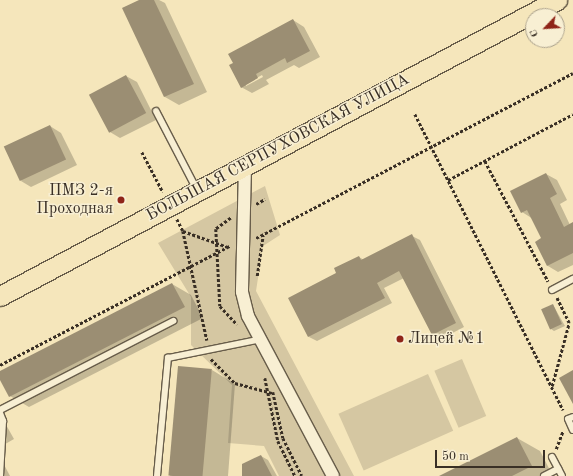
<!DOCTYPE html>
<meta charset="utf-8">
<style>
body{margin:0}
#map{position:relative;width:573px;height:476px;overflow:hidden;background:#f5e6bb;font-family:"Old Standard TT",serif}
div>[style]{position:absolute}
[style*='--x']{left:calc(var(--x)*1px);top:calc(var(--y)*1px);width:calc(var(--w)*1px);rotate:calc(var(--a)*1deg)}
.green>*{inset:0;background:#d5c7a2;transform-origin:0 0}
.shadow>*{inset:0;background:#0003}
.building>*{inset:0;background:#9b8e73;transform-origin:0 0}
.path>*{height:2.5px;margin-top:-1.25px;transform-origin:0;background:repeating-linear-gradient(90deg,#392f25 0 3px,transparent 0 5px)}
.roads{filter:drop-shadow(1px 0 #685d4a) drop-shadow(-1px 0 #685d4a) drop-shadow(0 1px #685d4a) drop-shadow(0 -1px #685d4a)}
.lane>*{height:6px;margin:-3px;padding:0 3px;transform-origin:3px;border-radius:3px;background:#f8efd3}
.street>*{height:12px;margin:-6px;padding:0 6px;transform-origin:6px;border-radius:6px;background:#f8efd3}
.primary>*{height:19px;margin:-9.5px;padding:0 9.5px;transform-origin:9.5px;border-radius:9.5px;background:#f5e6bb}
.dots>*{width:11px;height:11px;translate:-50% -50%;box-sizing:border-box;border:2px solid #f8efd3;border-radius:50%}
span{translate:-50% -50%;white-space:nowrap;text-align:center;line-height:1.15;-webkit-text-stroke:3px #f8efd3;paint-order:stroke}
.street-label{font-size:16px;color:#392f25}
.poi-label{font-size:16px;color:#392f25}
.right{translate:-100% -50%;text-align:right}
.left{translate:0 -50%;text-align:left}
.north{position:absolute;left:525px;top:8px;width:40px;height:40px;box-sizing:border-box;background:#f8efd3;border:1px solid #aca28d;border-radius:50%;rotate:245deg;font-size:11px;font-weight:700;line-height:16px;text-align:center;color:#392f25}
.north::after{content:'';display:block;margin:auto;width:14px;height:18px;background:#8f2418;clip-path:polygon(50% 0,100% 100%,50% 72%,0 100%)}
.scale{position:absolute;left:435px;top:450px;width:110px;height:18px;box-sizing:border-box;border:2px solid #392f25;border-top:0;padding-left:5px;font-size:12px;line-height:14px;white-space:nowrap;color:#392f25;-webkit-text-stroke:3px #f8efd3;paint-order:stroke}
</style>
<div id="map">
<div class="green">
<i style="clip-path:polygon(265px 186px,280px 235px,263px 246px,256px 291px,354px 476px,279px 476px,264px 446px,228px 443px,232px 385px,191px 345px,191px 297px,158px 243px)"></i>
<i style="left:462px;top:359px;width:62px;height:30px;rotate:67deg"></i>
<i style="left:428px;top:374px;width:62px;height:98px;rotate:66deg"></i>
</div>
<div class="shadow">
<i style="clip-path:polygon(141px 0,159px 0,165px 3px,207px 92px,179px 105px,165px 97px,123px 8px)"></i>
<i style="clip-path:polygon(evenodd,293px 20px,304px 27px,320px 57px,299px 68px,294px 65px,266px 80px,269px 84px,252px 93px,241px 87px,234px 64px,293px 20px,262px 75px,263px 77px,246px 86px,246px 84px,262px 75px)"></i>
<i style="clip-path:polygon(126px 76px,137px 82px,156px 120px,120px 138px,110px 132px)"></i>
<i style="clip-path:polygon(50px 126px,61px 133px,77px 165px,31px 187px,21px 181px)"></i>
<i style="clip-path:polygon(546px 174px,557px 180px,567px 200px,560px 204px,570px 225px,573px 225px,573px 265px,558px 272px,548px 266px,543px 239px,533px 219px,522px 212px)"></i>
<i style="clip-path:polygon(412px 236px,420px 240px,464px 327px,441px 339px,433px 334px,404px 278px,384px 288px,392px 303px,317px 341px,309px 337px,338px 273px,359px 257px,364px 260px)"></i>
<i style="clip-path:polygon(172px 284px,191px 295px,203px 318px,29px 407px,10px 396px,0 372px)"></i>
<i style="clip-path:polygon(553px 305px,565px 326px,554px 331px,551px 329px)"></i>
<i style="clip-path:polygon(212px 370px,235px 384px,228px 476px,170px 476px)"></i>
<i style="clip-path:polygon(1px 416px,14px 439px,0 447px)"></i>
<i style="clip-path:polygon(517px 438px,540px 451px,553px 476px,441px 476px)"></i>
<i style="clip-path:polygon(261px 456px,268px 460px,277px 476px,243px 476px)"></i>
<i style="clip-path:polygon(0 457px,10px 476px,0 476px)"></i>
</div>
<div class="building">
<i style="clip-path:polygon(139px 0,154px 0,194px 84px,164px 97px,122px 8px)"></i>
<i style="clip-path:polygon(293px 19px,310px 51px,287px 63px,285px 58px,256px 74px,258px 78px,241px 88px,229px 65px,233px 63px,228px 54px)"></i>
<i style="left:126px;top:75px;width:43px;height:42px;rotate:62deg"></i>
<i style="left:50px;top:125px;width:38px;height:51px;rotate:65deg"></i>
<i style="clip-path:polygon(546px 173px,557px 194px,550px 198px,564px 227px,573px 222px,573px 253px,547px 266px,535px 242px,541px 238px,527px 210px,521px 213px,510px 191px)"></i>
<i style="clip-path:polygon(412px 234px,456px 323px,432px 335px,399px 271px,377px 283px,385px 298px,308px 337px,288px 298px,336px 273px,334px 268px,359px 256px,361px 260px)"></i>
<i style="clip-path:polygon(172px 283px,185px 307px,9px 397px,0 380px,0 371px)"></i>
<i style="left:553px;top:304px;width:22px;height:13px;rotate:66deg"></i>
<i style="left:178px;top:366px;width:34px;height:110px;rotate:5deg"></i>
<i style="clip-path:polygon(573px 370px,573px 404px,559px 378px)"></i>
<i style="clip-path:polygon(517px 437px,532px 466px,512px 476px,439px 476px)"></i>
<i style="clip-path:polygon(261px 455px,272px 476px,242px 476px,242px 464px)"></i>
</div>
<div class="path">
<i style="--x:415;--y:114;--w:331;--a:63.4"></i>
<i style="--x:142;--y:152;--w:45;--a:62.3"></i>
<i style="--x:485;--y:161;--w:136;--a:62.3"></i>
<i style="--x:448;--y:180;--w:141;--a:-27.8"></i>
<i style="--x:256;--y:204;--w:10;--a:-29"></i>
<i style="--x:231;--y:218;--w:19;--a:144"></i>
<i style="--x:216;--y:229;--w:77;--a:87"></i>
<i style="--x:220;--y:306;--w:25;--a:47"></i>
<i style="--x:177;--y:219;--w:13;--a:63"></i>
<i style="--x:183;--y:231;--w:48;--a:19.6"></i>
<i style="--x:183;--y:231;--w:112;--a:77.6"></i>
<i style="--x:256;--y:238;--w:357;--a:-27.5"></i>
<i style="--x:257;--y:276;--w:41;--a:-81.7"></i>
<i style="--x:211;--y:359;--w:34;--a:45"></i>
<i style="--x:235;--y:383;--w:39;--a:15"></i>
<i style="--x:0;--y:365;--w:259;--a:-27.4"></i>
<i style="--x:265;--y:378;--w:64;--a:78.3"></i>
<i style="--x:278;--y:441;--w:39;--a:64"></i>
<i style="--x:552;--y:386;--w:65;--a:-74.9"></i>
<i style="--x:569;--y:323;--w:28;--a:-116"></i>
<i style="--x:273;--y:392;--w:47;--a:77.7"></i>
<i style="--x:283;--y:438;--w:42;--a:63.4"></i>
<i style="--x:556;--y:449;--w:19;--a:-69"></i>
</div>
<div class="roads">
<div class="lane">
<i style="--x:156;--y:111;--w:89;--a:62.6"></i>
<i style="--x:552;--y:290;--w:24;--a:-28"></i>
<i style="--x:0;--y:410;--w:195;--a:-27.2"></i>
<i style="--x:0;--y:413;--w:9;--a:69"></i>
<i style="--x:3;--y:421;--w:55;--a:93.1"></i>
<i style="--x:573;--y:417;--w:5;--a:158"></i>
<i style="--x:568;--y:419;--w:12;--a:66"></i>
<i style="--x:552;--y:457;--w:21;--a:62"></i>
<i style="--x:157;--y:476;--w:119;--a:-84.7"></i>
<i style="--x:168;--y:358;--w:96;--a:-11.4"></i>
<i style="--x:544;--y:476;--w:16;--a:-27"></i>
</div>
<div class="street">
<i style="--x:245;--y:167;--w:125;--a:91.4"></i>
<i style="--x:242;--y:292;--w:25;--a:76"></i>
<i style="--x:248;--y:316;--w:181;--a:62"></i>
</div>
<div class="primary">
<i style="--x:0;--y:296;--w:631;--a:-27.99"></i>
</div>
</div>
<div class="dots">
<i style="left:121px;top:200px;background:#8f2418"></i>
<i style="left:400px;top:339px;background:#8f2418"></i>
</div>
<div class="street-label">
<span style="left:278px;top:148px;rotate:-28deg">БОЛЬШАЯ СЕРПУХОВСКАЯ УЛИЦА</span>
</div>
<div class="poi-label">
<span class="right" style="left:113px;top:200px">ПМЗ 2-я<br>Проходная</span>
<span class="left" style="left:408px;top:339px">Лицей №1</span>
</div>
<div class="north">С</div>
<div class="scale">50 m</div>
</div>
